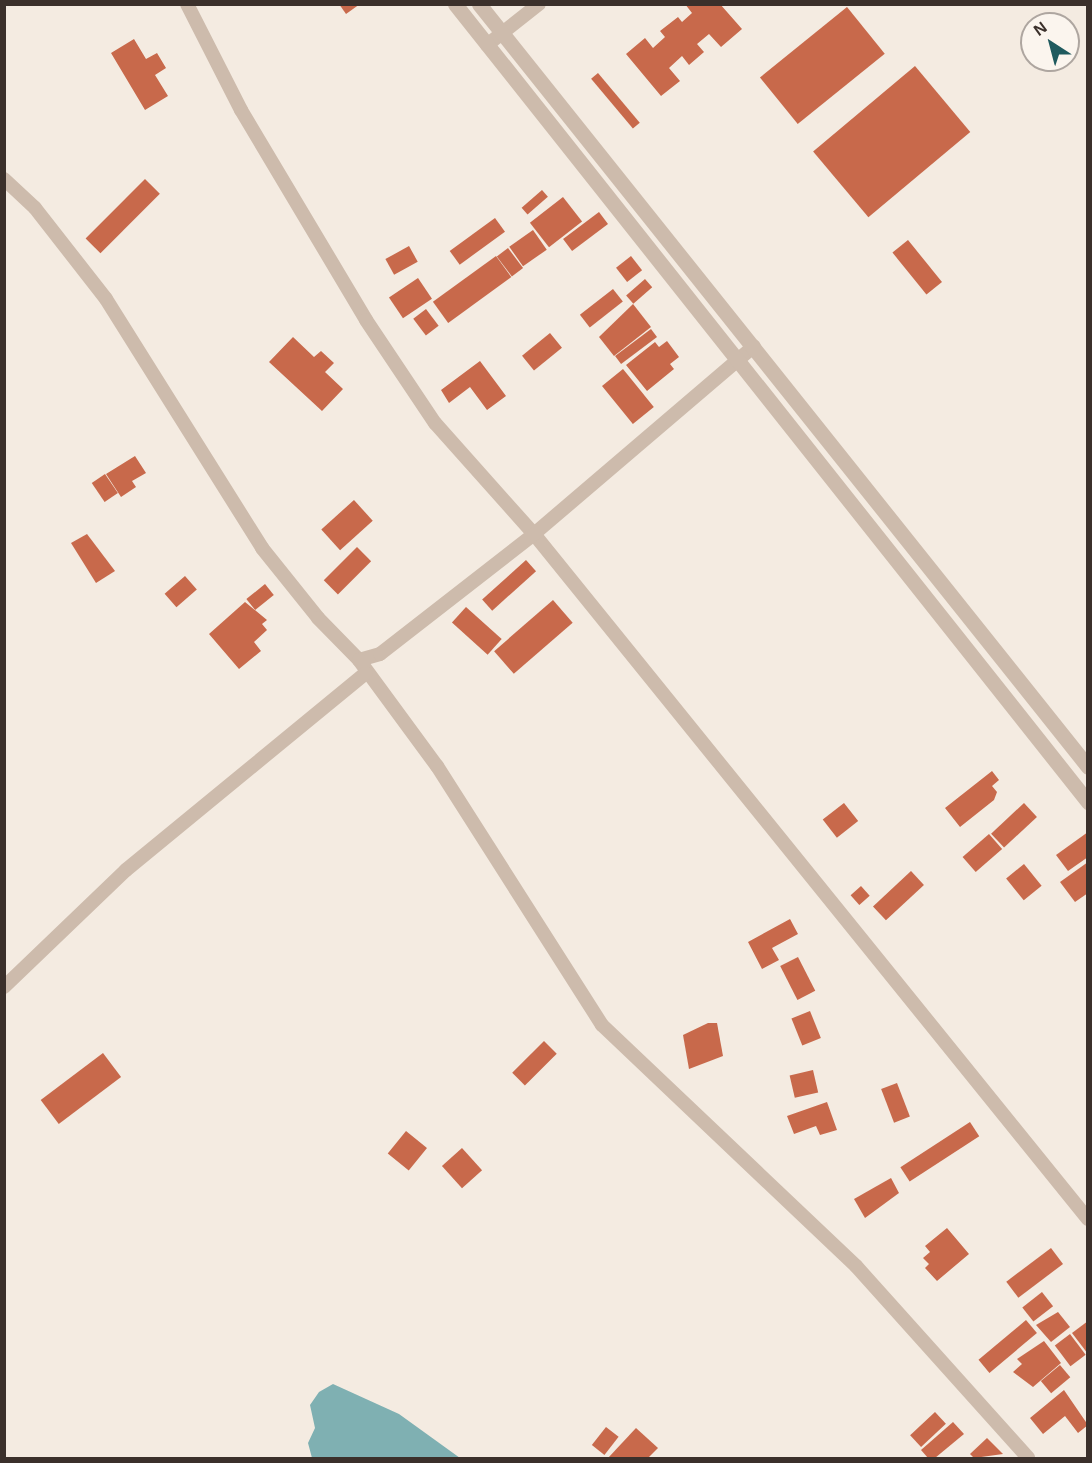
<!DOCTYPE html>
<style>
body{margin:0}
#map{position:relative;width:1092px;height:1463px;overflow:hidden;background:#f4ebe1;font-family:Helvetica,sans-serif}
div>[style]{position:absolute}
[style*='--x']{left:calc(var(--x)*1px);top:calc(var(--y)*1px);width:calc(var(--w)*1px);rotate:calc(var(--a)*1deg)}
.water>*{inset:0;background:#7fb0b2}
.building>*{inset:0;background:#c8694b;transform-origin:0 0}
.minor>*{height:14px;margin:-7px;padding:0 7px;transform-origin:7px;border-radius:7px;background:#cdbbac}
.tertiary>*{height:15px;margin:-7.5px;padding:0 7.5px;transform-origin:7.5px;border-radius:7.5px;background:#cdbbac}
span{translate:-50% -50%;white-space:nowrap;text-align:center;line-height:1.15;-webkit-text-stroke:5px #fbf5ee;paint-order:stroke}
.frame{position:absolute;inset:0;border:6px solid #3b302b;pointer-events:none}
.north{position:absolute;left:1020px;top:12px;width:60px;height:60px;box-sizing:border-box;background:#fbf5ee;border:2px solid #aea6a0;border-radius:50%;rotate:324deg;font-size:16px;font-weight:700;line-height:24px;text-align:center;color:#3b302b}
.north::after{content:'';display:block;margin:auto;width:21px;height:27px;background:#1f5a5e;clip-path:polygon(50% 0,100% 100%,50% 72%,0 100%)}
</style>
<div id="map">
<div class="water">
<i style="clip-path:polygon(333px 1384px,399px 1414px,460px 1458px,312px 1458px,308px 1443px,315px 1428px,310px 1405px,319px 1392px)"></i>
</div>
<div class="building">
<i style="clip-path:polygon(339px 4px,360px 4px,346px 14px)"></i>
<i style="clip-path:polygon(685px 4px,720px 4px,742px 29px,721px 47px,709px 34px,697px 44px,704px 52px,689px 65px,682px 56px,669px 68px,680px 81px,661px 96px,626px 54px,645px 38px,653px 48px,665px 37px,660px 31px,678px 17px,682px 22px,692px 13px)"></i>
<i style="left:847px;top:7px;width:60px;height:112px;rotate:51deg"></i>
<i style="clip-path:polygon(134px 39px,146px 59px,157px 53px,166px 68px,155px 75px,168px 96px,145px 110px,111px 53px)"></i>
<i style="left:915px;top:66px;width:86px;height:133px;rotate:50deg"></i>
<i style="left:598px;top:73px;width:65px;height:9px;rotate:50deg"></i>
<i style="left:145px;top:179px;width:21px;height:84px;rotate:45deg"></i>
<i style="left:542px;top:190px;width:9px;height:27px;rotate:49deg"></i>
<i style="left:563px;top:197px;width:31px;height:42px;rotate:52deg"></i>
<i style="left:599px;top:212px;width:15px;height:45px;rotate:53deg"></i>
<i style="left:495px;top:218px;width:17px;height:56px;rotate:54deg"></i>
<i style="left:533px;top:230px;width:24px;height:29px;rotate:55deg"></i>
<i style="left:908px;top:240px;width:54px;height:20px;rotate:51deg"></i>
<i style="left:409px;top:246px;width:18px;height:27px;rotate:61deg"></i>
<i style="left:508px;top:248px;width:25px;height:14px;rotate:53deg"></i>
<i style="left:496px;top:256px;width:26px;height:78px;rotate:54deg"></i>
<i style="left:631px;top:256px;width:18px;height:19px;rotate:52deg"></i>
<i style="left:418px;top:278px;width:25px;height:35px;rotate:56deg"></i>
<i style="left:645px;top:279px;width:11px;height:25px;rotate:49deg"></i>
<i style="left:613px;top:289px;width:16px;height:42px;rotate:52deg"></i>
<i style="clip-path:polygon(633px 304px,651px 327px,614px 356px,599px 337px)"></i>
<i style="left:426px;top:309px;width:21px;height:16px;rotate:53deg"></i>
<i style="left:651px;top:329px;width:10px;height:45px;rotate:53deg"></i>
<i style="left:550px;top:333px;width:19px;height:36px;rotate:51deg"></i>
<i style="clip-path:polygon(293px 337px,314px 357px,321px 351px,334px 363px,325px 372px,343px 389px,322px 411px,269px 362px)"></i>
<i style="clip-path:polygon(667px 341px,679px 357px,670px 364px,674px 369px,647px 391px,626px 365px,655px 342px,659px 347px)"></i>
<i style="clip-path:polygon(480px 361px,506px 396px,487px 410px,470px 387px,449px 403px,441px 390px)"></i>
<i style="left:623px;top:369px;width:49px;height:27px;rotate:51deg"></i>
<i style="clip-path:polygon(135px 456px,146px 473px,132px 481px,136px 487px,121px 497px,106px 474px)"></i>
<i style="left:105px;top:474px;width:23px;height:16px;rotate:56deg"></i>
<i style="left:354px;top:500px;width:28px;height:44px;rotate:48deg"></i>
<i style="clip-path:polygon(87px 534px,115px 571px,96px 583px,71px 543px)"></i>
<i style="left:357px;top:547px;width:20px;height:47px;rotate:45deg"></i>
<i style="left:526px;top:560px;width:15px;height:59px;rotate:48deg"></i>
<i style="left:185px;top:576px;width:18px;height:27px;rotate:49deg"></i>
<i style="left:265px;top:584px;width:14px;height:24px;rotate:51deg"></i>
<i style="left:553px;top:600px;width:30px;height:78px;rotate:49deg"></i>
<i style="clip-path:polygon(245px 602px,267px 620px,262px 624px,267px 630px,254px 642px,261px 651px,239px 669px,209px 634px)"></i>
<i style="left:466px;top:607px;width:48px;height:21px;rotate:42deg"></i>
<i style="clip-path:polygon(992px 771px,999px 780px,992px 786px,997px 792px,994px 800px,960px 827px,945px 808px)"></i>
<i style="left:844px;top:803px;width:23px;height:27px;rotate:52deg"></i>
<i style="left:1024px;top:803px;width:19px;height:45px;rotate:47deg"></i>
<i style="clip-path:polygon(1088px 832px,1088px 857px,1068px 871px,1056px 855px)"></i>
<i style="left:989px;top:834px;width:20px;height:35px;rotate:49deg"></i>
<i style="clip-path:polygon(1088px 862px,1088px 893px,1075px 902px,1060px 882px)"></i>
<i style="left:1024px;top:864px;width:28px;height:23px;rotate:51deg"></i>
<i style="left:911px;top:871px;width:19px;height:52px;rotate:47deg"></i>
<i style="left:861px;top:886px;width:13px;height:14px;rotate:48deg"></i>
<i style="clip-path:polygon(790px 919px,798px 934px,772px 948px,779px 960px,762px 969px,748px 942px)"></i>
<i style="left:798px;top:957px;width:38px;height:20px;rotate:63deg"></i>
<i style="left:810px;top:1011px;width:29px;height:20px;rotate:68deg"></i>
<i style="clip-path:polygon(708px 1023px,717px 1023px,723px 1056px,689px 1069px,683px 1035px)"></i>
<i style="left:544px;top:1041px;width:18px;height:45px;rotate:45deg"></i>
<i style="left:103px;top:1053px;width:30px;height:78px;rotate:53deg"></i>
<i style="left:813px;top:1070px;width:23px;height:24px;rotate:77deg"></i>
<i style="left:897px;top:1083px;width:36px;height:17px;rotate:69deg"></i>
<i style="clip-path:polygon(827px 1102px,837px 1130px,820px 1135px,816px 1126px,794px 1134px,787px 1116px)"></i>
<i style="left:970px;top:1122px;width:17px;height:83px;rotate:57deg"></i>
<i style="left:406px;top:1131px;width:27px;height:29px;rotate:39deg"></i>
<i style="left:462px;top:1148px;width:30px;height:27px;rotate:48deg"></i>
<i style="clip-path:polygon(891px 1178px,899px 1193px,865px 1218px,854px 1199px)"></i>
<i style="clip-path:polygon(947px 1228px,969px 1254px,937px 1281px,925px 1268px,929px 1264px,923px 1258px,930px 1252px,925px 1246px)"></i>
<i style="left:1051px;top:1248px;width:20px;height:56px;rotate:53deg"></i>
<i style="left:1042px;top:1292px;width:18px;height:25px;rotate:52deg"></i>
<i style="clip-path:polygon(1058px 1312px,1070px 1327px,1051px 1342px,1036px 1325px)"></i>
<i style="left:1026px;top:1320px;width:17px;height:62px;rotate:50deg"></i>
<i style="clip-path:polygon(1088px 1321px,1088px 1354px,1072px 1333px)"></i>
<i style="left:1070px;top:1334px;width:26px;height:19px;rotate:53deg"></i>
<i style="clip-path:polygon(1044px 1341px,1061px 1363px,1033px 1387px,1013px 1372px,1022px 1364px,1017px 1359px)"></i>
<i style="left:1060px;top:1365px;width:16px;height:25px;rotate:50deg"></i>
<i style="clip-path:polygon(1064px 1390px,1088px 1425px,1078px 1433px,1065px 1416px,1043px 1434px,1030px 1418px)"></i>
<i style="left:935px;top:1412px;width:16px;height:34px;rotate:47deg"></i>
<i style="clip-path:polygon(953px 1422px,964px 1434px,935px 1458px,928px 1458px,921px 1450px)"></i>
<i style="left:606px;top:1427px;width:16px;height:23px;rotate:38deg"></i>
<i style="clip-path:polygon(636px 1428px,658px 1448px,648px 1458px,608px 1458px)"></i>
<i style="clip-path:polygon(987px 1438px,1003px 1454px,974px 1458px,970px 1454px)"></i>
</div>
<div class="minor">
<i style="--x:187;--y:4;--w:119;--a:63"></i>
<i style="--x:241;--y:110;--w:244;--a:59.2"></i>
<i style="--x:366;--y:320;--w:124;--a:56.2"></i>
<i style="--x:435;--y:423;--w:149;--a:48.3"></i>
<i style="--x:534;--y:534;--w:881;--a:51.04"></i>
<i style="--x:487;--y:45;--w:66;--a:-38.3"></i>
<i style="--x:4;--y:179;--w:42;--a:43.1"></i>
<i style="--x:35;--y:208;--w:115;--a:52"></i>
<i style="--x:106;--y:299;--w:294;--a:57.9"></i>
<i style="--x:262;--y:548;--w:90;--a:51.3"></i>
<i style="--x:318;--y:618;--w:59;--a:45.7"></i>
<i style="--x:359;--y:660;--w:22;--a:-16"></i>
<i style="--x:380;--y:654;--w:195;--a:-37.9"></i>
<i style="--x:534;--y:534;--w:289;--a:-40.5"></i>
<i style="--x:359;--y:660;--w:132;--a:53.7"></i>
<i style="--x:437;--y:766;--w:307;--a:57.5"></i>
<i style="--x:602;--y:1025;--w:350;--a:43.5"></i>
<i style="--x:856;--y:1266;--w:258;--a:48.1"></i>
<i style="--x:4;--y:987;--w:169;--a:-43.8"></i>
<i style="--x:126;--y:870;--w:310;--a:-39.4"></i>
</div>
<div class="tertiary">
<i style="--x:455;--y:4;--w:1019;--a:51.58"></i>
<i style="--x:479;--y:4;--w:976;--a:51.4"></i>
</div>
<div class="frame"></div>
<div class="north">N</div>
</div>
